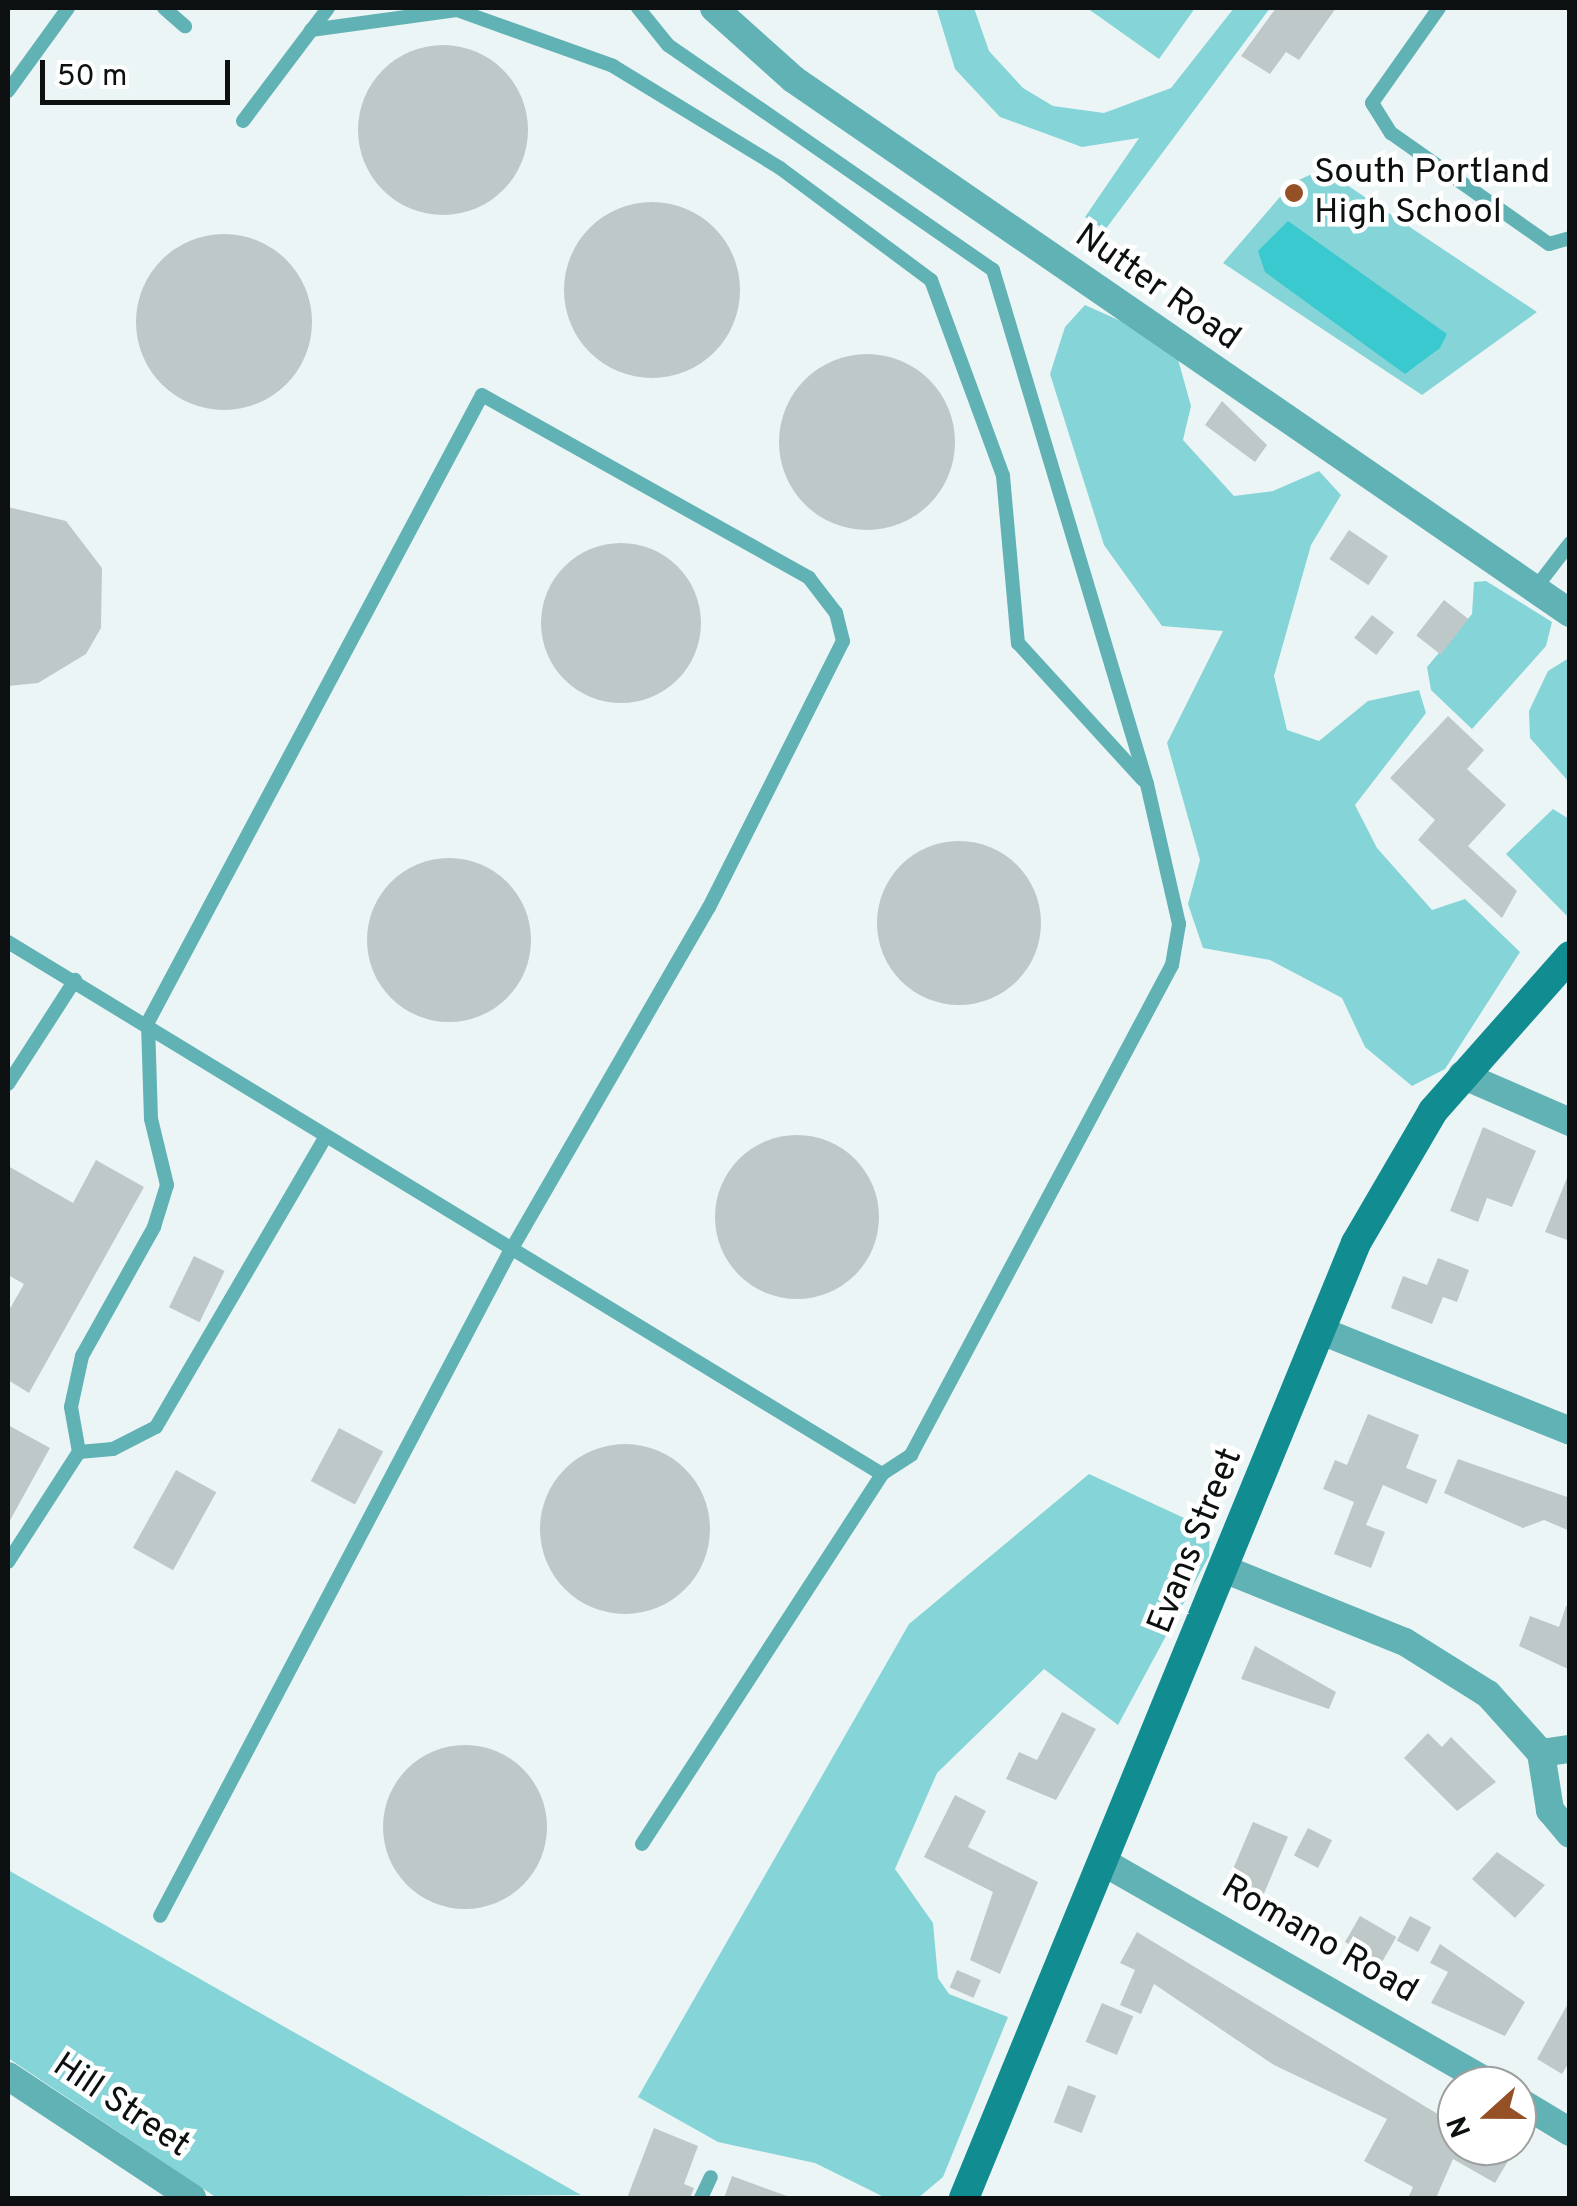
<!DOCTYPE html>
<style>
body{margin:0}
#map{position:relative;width:1577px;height:2206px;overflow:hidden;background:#ecf5f6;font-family:Overpass,sans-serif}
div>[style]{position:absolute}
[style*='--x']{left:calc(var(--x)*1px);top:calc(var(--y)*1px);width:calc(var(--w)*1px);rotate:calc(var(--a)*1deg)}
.green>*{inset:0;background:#85d4d7}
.water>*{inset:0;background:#3ac9ce}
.building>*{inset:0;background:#bfc8c8;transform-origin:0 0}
.round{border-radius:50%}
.lane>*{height:14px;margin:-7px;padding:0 7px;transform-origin:7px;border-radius:7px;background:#61b2b5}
.street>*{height:28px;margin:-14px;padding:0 14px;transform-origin:14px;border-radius:14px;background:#61b2b5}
.secondary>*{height:30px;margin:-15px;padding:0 15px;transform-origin:15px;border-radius:15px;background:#118c91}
.dots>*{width:28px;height:28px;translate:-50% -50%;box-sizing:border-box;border:5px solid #fff;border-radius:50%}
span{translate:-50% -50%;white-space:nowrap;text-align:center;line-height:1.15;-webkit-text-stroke:9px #fff;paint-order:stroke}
.poi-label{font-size:35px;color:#0d1010}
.left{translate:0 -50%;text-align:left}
.street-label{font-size:35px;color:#0d1010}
.frame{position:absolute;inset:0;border:10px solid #0d1010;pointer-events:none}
.north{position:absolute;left:1437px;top:2066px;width:100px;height:100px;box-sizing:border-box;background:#fff;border:2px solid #9e9f9f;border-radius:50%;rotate:249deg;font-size:28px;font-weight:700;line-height:40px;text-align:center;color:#0d1010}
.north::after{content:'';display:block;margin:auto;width:35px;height:45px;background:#955026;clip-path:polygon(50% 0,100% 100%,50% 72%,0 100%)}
.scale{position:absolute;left:40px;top:60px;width:190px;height:45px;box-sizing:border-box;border:5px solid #0d1010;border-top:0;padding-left:12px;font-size:30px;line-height:35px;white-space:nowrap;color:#0d1010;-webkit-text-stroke:8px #fff;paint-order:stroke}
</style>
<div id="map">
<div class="green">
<i style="clip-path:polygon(974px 8px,989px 51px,1023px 88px,1053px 106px,1104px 113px,1171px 88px,1234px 8px,1270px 8px,1105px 230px,1085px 217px,1139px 138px,1082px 147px,1000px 117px,955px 69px,937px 10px)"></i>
<i style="clip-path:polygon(1087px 8px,1195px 8px,1159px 59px)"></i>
<i style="clip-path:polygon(1323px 169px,1537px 312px,1422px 395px,1223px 263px,1292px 183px)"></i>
<i style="clip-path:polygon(1085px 305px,1174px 345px,1191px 406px,1183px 440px,1234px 496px,1273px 491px,1319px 471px,1341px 495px,1311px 545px,1274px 676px,1287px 730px,1319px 741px,1368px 701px,1419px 690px,1426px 713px,1355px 805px,1377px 848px,1432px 910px,1465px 899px,1520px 952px,1445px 1069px,1412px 1086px,1365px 1047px,1342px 998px,1270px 960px,1203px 948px,1188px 904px,1200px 860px,1167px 743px,1223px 631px,1162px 626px,1104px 545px,1050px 374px,1065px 327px)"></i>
<i style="clip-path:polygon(1486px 581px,1552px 622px,1546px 646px,1472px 729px,1431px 690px,1427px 667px,1472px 614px,1474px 582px)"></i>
<i style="clip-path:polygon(1569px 658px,1569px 782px,1530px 738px,1529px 711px,1548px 671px)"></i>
<i style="clip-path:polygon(1553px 809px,1569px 819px,1569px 918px,1506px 854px)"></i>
<i style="clip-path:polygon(1089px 1474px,1210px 1530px,1209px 1556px,1118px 1725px,1044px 1669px,937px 1773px,895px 1869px,933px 1923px,938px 1978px,949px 1994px,1008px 2017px,943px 2177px,918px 2198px,886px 2198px,815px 2163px,718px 2142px,638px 2097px,909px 1624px)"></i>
<i style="clip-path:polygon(8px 1870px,581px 2195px,217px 2198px,8px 2058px)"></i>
</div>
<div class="water">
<i style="clip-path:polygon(1288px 221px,1447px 334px,1440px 348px,1405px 374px,1265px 272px,1258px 251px)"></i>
</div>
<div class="building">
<i style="clip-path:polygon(1276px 8px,1336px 8px,1299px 60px,1286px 52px,1270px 74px,1241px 56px)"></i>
<i class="round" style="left:358px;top:45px;width:170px;height:170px"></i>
<i class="round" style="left:564px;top:202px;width:176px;height:176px"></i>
<i class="round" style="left:136px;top:234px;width:176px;height:176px"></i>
<i class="round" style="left:779px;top:354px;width:176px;height:176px"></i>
<i style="clip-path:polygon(1222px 401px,1267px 445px,1255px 462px,1205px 425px)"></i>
<i style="clip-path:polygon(8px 507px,66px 521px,102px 568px,101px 628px,86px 654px,38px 683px,8px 686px)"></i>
<i style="left:1349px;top:530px;width:47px;height:35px;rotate:34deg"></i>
<i class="round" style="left:541px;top:543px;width:160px;height:160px"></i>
<i style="left:1444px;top:600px;width:31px;height:45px;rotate:38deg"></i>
<i style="left:1372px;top:615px;width:28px;height:29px;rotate:38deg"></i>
<i style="clip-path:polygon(1448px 716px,1484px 750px,1467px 769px,1506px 805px,1468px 846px,1517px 891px,1502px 918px,1418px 840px,1435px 820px,1390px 778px)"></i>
<i class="round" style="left:877px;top:841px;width:164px;height:164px"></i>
<i class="round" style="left:367px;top:858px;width:164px;height:164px"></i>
<i style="clip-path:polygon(1483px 1127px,1536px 1151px,1512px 1207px,1487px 1198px,1478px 1222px,1450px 1211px)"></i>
<i class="round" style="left:715px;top:1135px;width:164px;height:164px"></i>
<i style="clip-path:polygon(96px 1160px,144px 1187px,29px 1393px,8px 1380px,8px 1312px,24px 1284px,8px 1275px,8px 1166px,73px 1203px)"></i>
<i style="clip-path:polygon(1569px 1173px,1570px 1173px,1570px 1241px,1545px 1232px)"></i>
<i style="left:194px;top:1256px;width:34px;height:57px;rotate:26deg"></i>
<i style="clip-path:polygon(1438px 1258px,1469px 1270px,1457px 1302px,1443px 1297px,1432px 1324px,1391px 1308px,1403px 1276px,1427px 1285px)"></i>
<i style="clip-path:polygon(1368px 1414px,1419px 1435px,1406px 1468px,1437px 1480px,1427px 1504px,1383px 1485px,1366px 1525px,1385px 1532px,1371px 1568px,1334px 1554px,1354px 1502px,1323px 1489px,1335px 1460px,1347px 1465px)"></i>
<i style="clip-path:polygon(8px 1425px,50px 1448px,8px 1524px)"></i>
<i style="left:339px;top:1428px;width:50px;height:60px;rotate:28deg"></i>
<i class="round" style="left:540px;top:1444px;width:170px;height:170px"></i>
<i style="clip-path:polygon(1458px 1459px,1570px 1498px,1570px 1531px,1544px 1520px,1523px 1528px,1444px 1493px)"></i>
<i style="left:176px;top:1470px;width:46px;height:89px;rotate:29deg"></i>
<i style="clip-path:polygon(1566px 1606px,1570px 1606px,1570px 1670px,1519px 1646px,1530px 1616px,1559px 1627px)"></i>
<i style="clip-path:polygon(1255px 1646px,1336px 1692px,1329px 1709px,1241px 1679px)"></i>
<i style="clip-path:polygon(1062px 1712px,1096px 1729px,1056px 1800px,1006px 1779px,1019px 1752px,1037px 1760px)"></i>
<i style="clip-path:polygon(1428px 1733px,1442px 1747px,1451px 1737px,1496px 1782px,1457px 1811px,1404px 1758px)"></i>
<i class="round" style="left:383px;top:1745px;width:164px;height:164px"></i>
<i style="clip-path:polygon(955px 1795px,986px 1811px,968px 1847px,1038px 1882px,1000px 1974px,970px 1960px,993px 1892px,924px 1857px)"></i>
<i style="left:1253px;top:1822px;width:38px;height:65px;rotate:23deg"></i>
<i style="left:1308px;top:1828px;width:27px;height:31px;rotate:27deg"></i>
<i style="clip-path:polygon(1497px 1852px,1545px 1885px,1515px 1918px,1472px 1879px)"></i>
<i style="left:1360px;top:1916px;width:42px;height:30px;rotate:30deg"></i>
<i style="left:1410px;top:1916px;width:24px;height:28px;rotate:28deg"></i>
<i style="clip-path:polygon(1137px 1932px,1441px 2116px,1457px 2089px,1457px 2146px,1511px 2156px,1495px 2183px,1453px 2159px,1436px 2198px,1408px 2198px,1413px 2187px,1364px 2161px,1387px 2119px,1274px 2065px,1154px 1984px,1141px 2014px,1120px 2005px,1135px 1970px,1120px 1963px)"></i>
<i style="clip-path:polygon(1440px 1944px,1525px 2002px,1505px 2036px,1431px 2003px,1448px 1972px,1430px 1963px)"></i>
<i style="left:957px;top:1970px;width:26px;height:19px;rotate:23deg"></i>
<i style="clip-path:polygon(1570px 2000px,1570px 2061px,1562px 2074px,1537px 2059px)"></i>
<i style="left:1102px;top:2003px;width:34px;height:42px;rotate:23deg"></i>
<i style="left:1068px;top:2085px;width:30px;height:40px;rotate:21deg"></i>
<i style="clip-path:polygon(654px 2128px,698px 2146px,684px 2184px,694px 2188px,690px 2198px,627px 2198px)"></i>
<i style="clip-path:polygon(732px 2176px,787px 2196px,787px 2198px,724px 2198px)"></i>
</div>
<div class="lane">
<i style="--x:164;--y:8;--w:28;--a:41"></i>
<i style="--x:1439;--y:8;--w:116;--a:125.2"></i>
<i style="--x:1372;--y:103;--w:36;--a:58"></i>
<i style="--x:1391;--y:133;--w:193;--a:35.1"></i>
<i style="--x:1549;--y:244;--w:22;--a:-16"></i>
<i style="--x:311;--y:30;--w:147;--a:-7.8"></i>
<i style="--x:457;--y:10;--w:166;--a:19.7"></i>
<i style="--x:613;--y:66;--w:196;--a:31.4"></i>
<i style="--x:780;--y:168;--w:188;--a:36.6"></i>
<i style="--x:931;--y:280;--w:209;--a:69.8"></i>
<i style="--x:1003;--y:476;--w:168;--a:84.9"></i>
<i style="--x:1018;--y:643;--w:185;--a:47.6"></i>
<i style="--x:8;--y:91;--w:102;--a:-54.1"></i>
<i style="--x:243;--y:121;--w:141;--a:-53"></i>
<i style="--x:1534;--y:590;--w:59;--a:-52.5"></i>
<i style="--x:8;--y:942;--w:1023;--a:31.33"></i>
<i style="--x:882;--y:1474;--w:35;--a:-33"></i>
<i style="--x:911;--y:1455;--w:555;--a:-61.96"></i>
<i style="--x:1172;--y:965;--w:42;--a:-80.3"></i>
<i style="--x:1179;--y:924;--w:144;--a:-102.9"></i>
<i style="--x:1147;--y:784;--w:537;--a:-106.68"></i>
<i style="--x:993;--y:270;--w:395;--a:-145.3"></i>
<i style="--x:668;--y:45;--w:48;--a:-129"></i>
<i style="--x:8;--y:1084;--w:124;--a:-57.2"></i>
<i style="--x:79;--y:1452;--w:46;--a:-100.1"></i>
<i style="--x:71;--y:1407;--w:52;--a:-77.8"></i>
<i style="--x:82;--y:1356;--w:148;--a:-60.8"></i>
<i style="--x:154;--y:1227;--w:44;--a:-72.8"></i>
<i style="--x:167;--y:1185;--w:68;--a:-103.6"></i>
<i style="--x:151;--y:1119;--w:97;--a:-91.8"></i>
<i style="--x:148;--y:1022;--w:710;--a:-61.96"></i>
<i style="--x:482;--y:395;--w:375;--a:29.2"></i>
<i style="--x:809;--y:578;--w:44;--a:52.4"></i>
<i style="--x:836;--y:613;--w:29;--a:76"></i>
<i style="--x:843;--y:641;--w:298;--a:116.7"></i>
<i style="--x:709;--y:907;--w:400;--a:120"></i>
<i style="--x:509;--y:1253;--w:749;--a:117.76"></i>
<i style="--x:8;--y:1562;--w:131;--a:-57.2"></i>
<i style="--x:79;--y:1452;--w:34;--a:-5"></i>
<i style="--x:113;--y:1449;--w:48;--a:-27.1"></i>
<i style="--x:156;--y:1427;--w:335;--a:-59.7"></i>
<i style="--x:642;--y:1844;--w:441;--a:-57"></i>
<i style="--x:701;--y:2198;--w:23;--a:-65"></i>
</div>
<div class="street">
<i style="--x:714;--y:8;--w:106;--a:41.9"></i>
<i style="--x:793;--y:79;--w:943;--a:34.5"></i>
<i style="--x:1462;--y:1075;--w:118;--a:23.5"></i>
<i style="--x:1324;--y:1332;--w:265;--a:21.9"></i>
<i style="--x:1224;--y:1569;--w:195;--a:22"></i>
<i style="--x:1405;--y:1642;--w:98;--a:32.1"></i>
<i style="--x:1488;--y:1694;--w:79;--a:48.1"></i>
<i style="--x:1541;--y:1753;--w:58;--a:81"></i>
<i style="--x:1550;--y:1810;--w:31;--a:50"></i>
<i style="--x:1541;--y:1753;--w:29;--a:-8"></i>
<i style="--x:1105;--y:1863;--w:449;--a:29.8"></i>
<i style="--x:8;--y:2076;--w:221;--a:33.5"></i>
<i style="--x:1517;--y:2100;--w:62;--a:31.1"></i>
</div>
<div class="secondary">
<i style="--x:964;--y:2198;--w:1032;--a:-67.68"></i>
<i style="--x:1356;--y:1243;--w:153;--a:-59.7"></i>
<i style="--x:1433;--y:1111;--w:207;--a:-48.5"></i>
</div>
<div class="dots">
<i style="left:1294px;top:193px;background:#955026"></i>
</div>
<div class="poi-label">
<span class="left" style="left:1314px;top:193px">South Portland<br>High School</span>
</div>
<div class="street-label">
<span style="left:1157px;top:288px;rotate:35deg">Nutter Road</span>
<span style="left:1196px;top:1541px;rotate:-68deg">Evans Street</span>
<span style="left:1319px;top:1940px;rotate:30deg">Romano Road</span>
<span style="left:121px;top:2106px;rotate:34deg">Hill Street</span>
</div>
<div class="frame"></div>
<div class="north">N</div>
<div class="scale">50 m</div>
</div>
